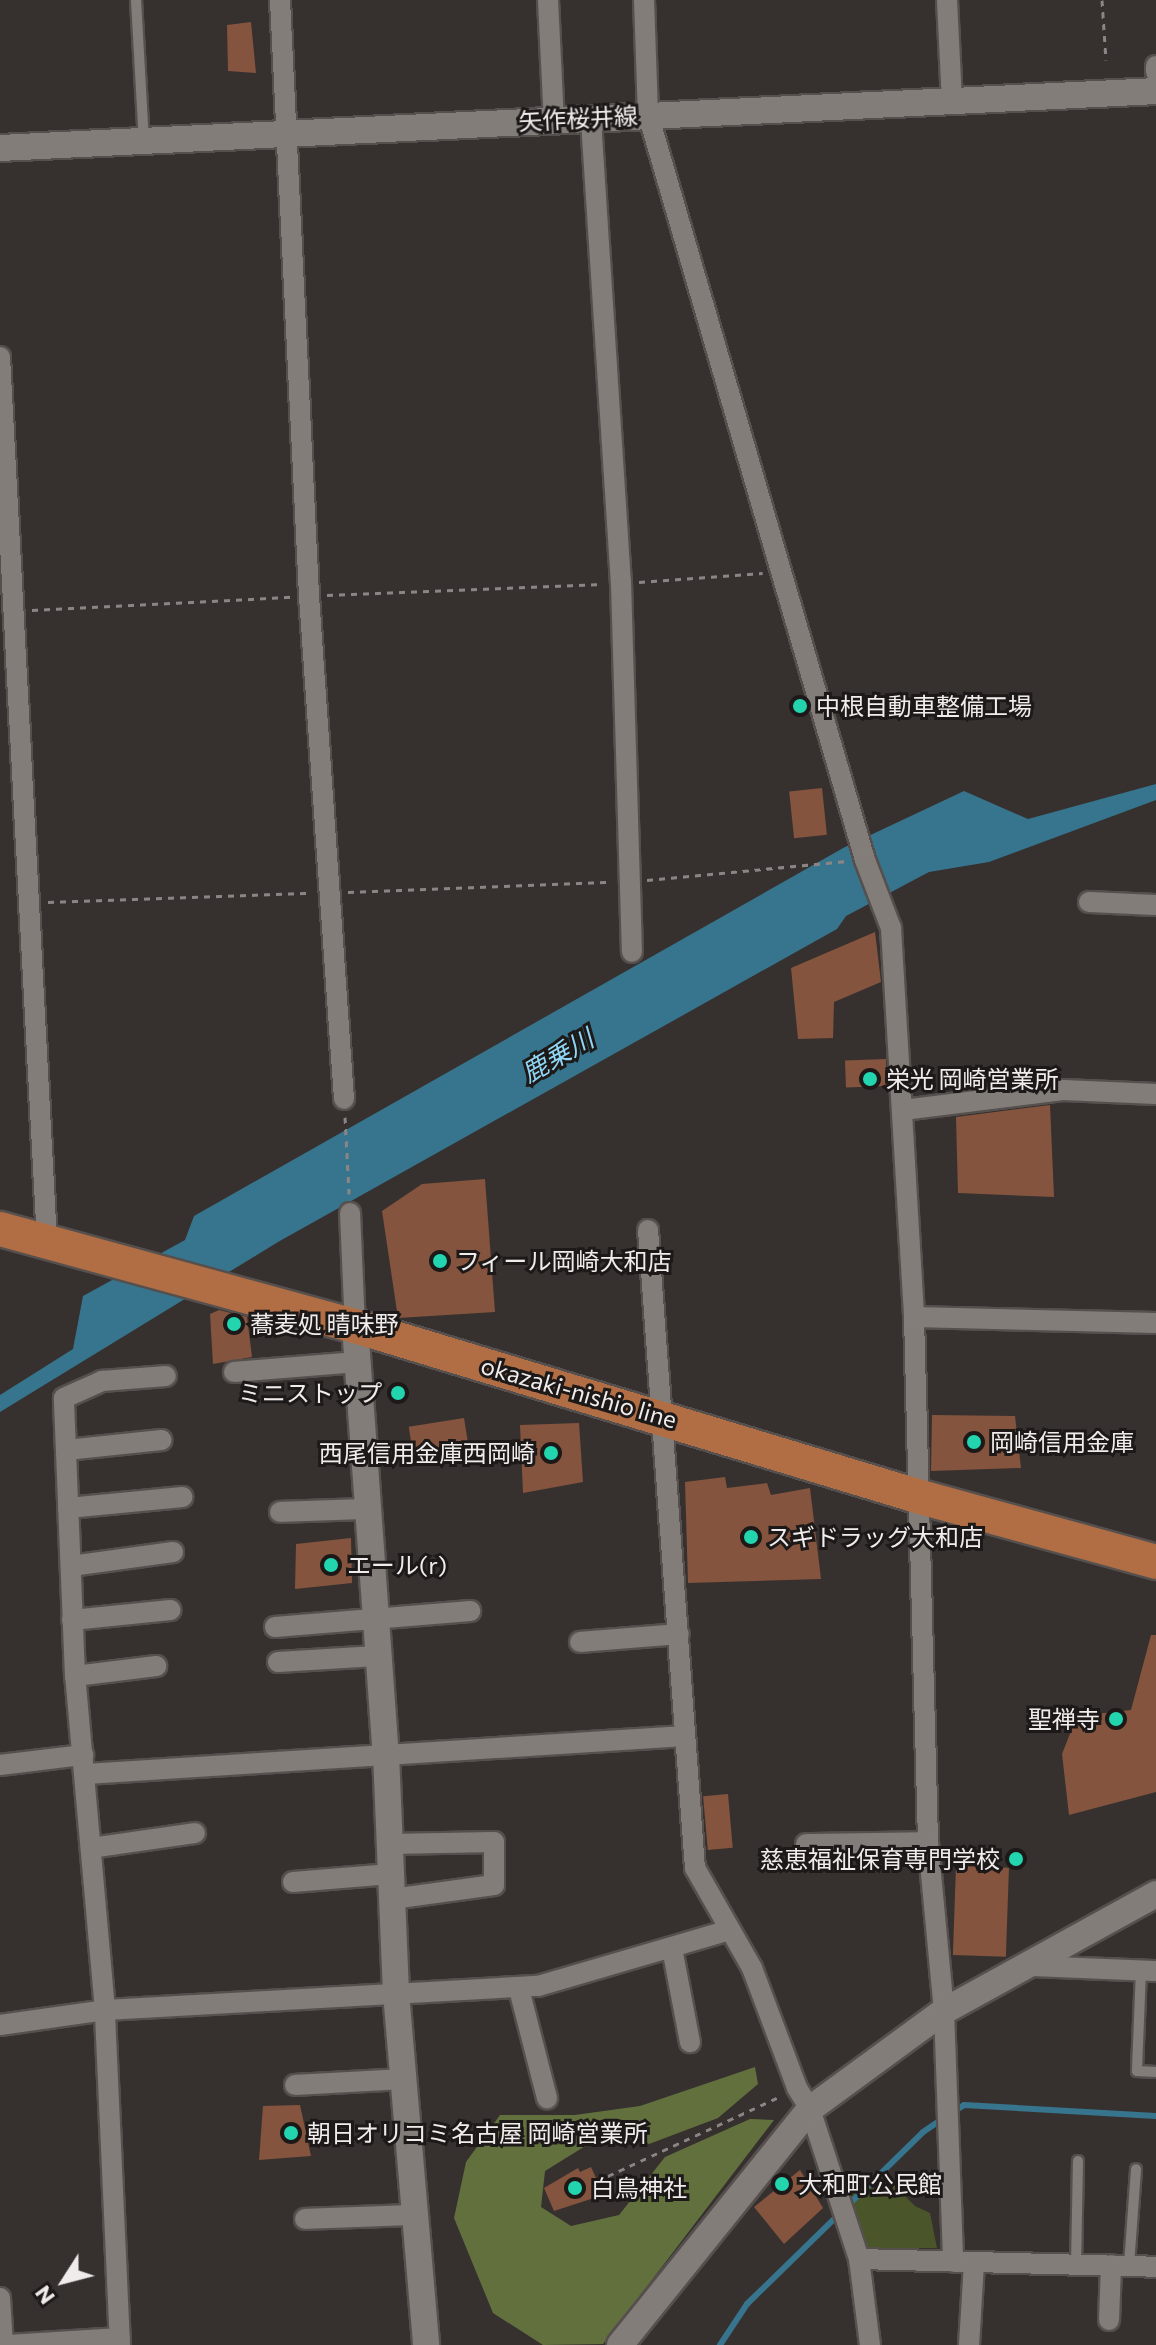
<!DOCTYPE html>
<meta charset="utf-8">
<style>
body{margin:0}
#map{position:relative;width:1156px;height:2345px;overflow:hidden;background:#36312f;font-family:Commissioner,"Noto Sans JP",sans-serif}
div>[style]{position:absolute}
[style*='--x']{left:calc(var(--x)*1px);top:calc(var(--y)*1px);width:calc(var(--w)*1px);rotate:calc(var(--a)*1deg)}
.green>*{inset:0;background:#4a5529}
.forest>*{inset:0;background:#62703e}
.water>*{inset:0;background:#37748d}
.stream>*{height:6px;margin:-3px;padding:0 3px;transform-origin:3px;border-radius:3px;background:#37748d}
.building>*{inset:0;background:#84543e;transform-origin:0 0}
.path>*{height:3px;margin-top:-1.5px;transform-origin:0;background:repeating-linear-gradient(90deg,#8b8685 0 6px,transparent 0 12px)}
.roads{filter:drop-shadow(2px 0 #55504e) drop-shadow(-2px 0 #55504e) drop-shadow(0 2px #55504e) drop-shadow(0 -2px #55504e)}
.service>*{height:10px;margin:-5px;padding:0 5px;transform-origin:5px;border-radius:5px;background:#837d7a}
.minor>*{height:20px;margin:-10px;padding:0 10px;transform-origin:10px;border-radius:10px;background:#837d7a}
.tertiary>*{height:26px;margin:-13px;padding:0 13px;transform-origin:13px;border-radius:13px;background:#837d7a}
.primary>*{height:34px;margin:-17px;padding:0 17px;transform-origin:17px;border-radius:17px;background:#b16d43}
.dots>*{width:22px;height:22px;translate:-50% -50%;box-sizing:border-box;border:4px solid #1c1918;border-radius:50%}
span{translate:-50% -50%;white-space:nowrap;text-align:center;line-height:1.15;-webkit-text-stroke:6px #1c1918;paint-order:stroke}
.street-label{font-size:24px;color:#f0eceb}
.poi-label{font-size:24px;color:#f0eceb}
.left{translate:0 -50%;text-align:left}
.right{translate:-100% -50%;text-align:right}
.water-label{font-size:26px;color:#8fd7f5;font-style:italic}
.north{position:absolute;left:24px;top:2241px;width:80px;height:80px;-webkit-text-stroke:6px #1c1918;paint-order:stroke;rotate:234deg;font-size:22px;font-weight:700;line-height:32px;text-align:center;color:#f0eceb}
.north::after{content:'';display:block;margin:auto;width:28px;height:36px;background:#f0eceb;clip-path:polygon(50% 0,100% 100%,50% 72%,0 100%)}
</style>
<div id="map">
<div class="green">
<i style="clip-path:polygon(891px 2182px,915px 2206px,930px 2213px,937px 2248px,868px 2248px,849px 2193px)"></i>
</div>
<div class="forest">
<i style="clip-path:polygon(755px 2067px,758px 2084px,718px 2118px,649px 2144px,616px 2127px,545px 2171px,541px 2207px,571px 2226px,619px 2215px,665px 2157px,750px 2119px,774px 2120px,603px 2344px,543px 2345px,493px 2313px,454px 2218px,466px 2162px,500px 2115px,575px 2115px,640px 2106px)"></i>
</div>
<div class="water">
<i style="clip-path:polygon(1156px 784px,1156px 800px,989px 862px,929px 872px,846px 916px,837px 929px,278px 1242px,0 1412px,0 1395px,73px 1349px,83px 1296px,185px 1240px,194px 1216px,845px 847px,964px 791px,1028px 819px)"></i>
</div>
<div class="stream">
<i style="--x:953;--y:2112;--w:13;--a:-32"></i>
<i style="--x:964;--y:2105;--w:192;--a:3.3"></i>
<i style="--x:720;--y:2345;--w:49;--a:-56.6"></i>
<i style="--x:747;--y:2304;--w:246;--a:-44.3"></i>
<i style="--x:923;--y:2132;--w:25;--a:-34"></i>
</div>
<div class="building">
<i style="clip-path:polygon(251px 22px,256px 73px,228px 71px,227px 25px)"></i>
<i style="left:822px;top:788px;width:47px;height:33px;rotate:84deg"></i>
<i style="clip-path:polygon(875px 932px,881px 982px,834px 1002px,833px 1038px,798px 1039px,791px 968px)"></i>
<i style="left:886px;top:1059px;width:27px;height:41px;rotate:88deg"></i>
<i style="clip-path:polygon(1050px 1105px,1054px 1197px,958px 1193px,956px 1117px)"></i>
<i style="clip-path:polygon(485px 1179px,495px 1312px,398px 1318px,382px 1211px,422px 1184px)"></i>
<i style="clip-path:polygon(219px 1310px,247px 1317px,252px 1357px,213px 1364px,210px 1314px)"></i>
<i style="clip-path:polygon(932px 1415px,1015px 1416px,1021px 1468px,931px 1471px)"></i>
<i style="left:464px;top:1418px;width:33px;height:56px;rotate:81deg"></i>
<i style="clip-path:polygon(579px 1423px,583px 1482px,523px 1493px,520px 1425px)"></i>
<i style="clip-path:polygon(725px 1477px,727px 1488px,767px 1483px,771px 1495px,810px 1488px,821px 1579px,688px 1583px,685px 1482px)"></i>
<i style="clip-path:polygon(351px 1538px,352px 1583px,295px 1589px,296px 1544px)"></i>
<i style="clip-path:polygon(1151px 1635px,1156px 1635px,1156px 1792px,1069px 1815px,1062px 1754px,1077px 1716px,1131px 1710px)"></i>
<i style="left:728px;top:1794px;width:54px;height:25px;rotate:85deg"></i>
<i style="left:956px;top:1866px;width:53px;height:89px;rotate:2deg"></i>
<i style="clip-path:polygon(300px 2105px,311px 2156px,259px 2160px,263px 2106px)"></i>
<i style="clip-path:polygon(591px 2167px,601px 2189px,592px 2193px,594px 2198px,554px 2211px,544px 2188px,578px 2168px,580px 2172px)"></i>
<i style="clip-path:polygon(800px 2170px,823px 2208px,784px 2244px,754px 2207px)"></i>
</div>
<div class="path">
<i style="--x:1102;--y:0;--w:60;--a:86.2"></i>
<i style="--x:639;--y:582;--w:124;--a:-4.2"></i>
<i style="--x:327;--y:595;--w:276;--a:-2.3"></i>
<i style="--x:32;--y:610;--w:260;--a:-2.9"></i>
<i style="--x:647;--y:880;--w:201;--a:-5.4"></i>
<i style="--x:348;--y:892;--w:264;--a:-2.2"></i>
<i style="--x:48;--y:902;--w:264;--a:-2"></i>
<i style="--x:345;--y:1117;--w:77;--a:87"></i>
<i style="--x:597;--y:2181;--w:200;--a:-24.8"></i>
</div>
<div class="roads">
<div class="service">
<i style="--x:136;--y:0;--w:141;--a:86.8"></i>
<i style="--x:1141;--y:1970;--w:101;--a:92.3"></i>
<i style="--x:1137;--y:2071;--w:19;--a:3"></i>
<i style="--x:1076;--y:2265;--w:104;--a:-88.9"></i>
<i style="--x:1129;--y:2265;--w:96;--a:-85.8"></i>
</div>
<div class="minor">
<i style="--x:280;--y:0;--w:597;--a:87.21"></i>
<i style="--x:309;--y:596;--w:504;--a:86.02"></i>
<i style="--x:548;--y:0;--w:121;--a:87.2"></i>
<i style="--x:644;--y:0;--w:114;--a:88"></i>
<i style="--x:648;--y:114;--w:777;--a:73.78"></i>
<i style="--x:865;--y:860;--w:73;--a:69.1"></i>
<i style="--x:891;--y:928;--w:390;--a:86.6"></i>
<i style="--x:914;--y:1317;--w:525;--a:88.47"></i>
<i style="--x:928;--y:1842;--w:170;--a:84.6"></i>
<i style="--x:944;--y:2011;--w:251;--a:87.9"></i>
<i style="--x:947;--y:0;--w:102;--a:87.2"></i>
<i style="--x:1156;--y:66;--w:6;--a:90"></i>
<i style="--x:591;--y:120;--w:464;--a:86.3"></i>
<i style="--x:621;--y:583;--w:369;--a:88.3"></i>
<i style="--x:0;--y:357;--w:887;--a:86.96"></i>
<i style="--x:1089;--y:902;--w:67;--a:2.6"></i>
<i style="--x:903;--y:1110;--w:161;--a:-7.1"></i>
<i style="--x:1063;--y:1090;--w:93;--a:2.5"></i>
<i style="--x:350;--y:1213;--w:113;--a:87.5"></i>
<i style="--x:648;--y:1230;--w:640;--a:85.79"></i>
<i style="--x:695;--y:1868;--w:115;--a:60.3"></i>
<i style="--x:752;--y:1968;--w:128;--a:69.4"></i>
<i style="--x:797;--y:2088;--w:25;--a:58"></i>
<i style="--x:810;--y:2109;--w:158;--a:71.9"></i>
<i style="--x:859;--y:2259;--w:87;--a:82.7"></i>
<i style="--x:914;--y:1317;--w:242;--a:1.4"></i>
<i style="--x:234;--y:1372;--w:123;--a:-4.6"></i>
<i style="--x:66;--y:1450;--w:96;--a:-6"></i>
<i style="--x:68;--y:1508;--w:115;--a:-5.5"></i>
<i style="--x:280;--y:1512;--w:88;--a:-2"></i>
<i style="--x:71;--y:1566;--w:103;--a:-7.8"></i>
<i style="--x:72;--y:1620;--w:99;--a:-5.8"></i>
<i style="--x:275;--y:1627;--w:196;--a:-4.7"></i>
<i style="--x:580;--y:1642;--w:99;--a:-4.6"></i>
<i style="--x:278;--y:1662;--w:99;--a:-3.5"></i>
<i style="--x:75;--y:1676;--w:82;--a:-7"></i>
<i style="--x:0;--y:1765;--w:84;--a:-6.9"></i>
<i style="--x:86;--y:1774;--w:600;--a:-3.63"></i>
<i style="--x:390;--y:1844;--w:104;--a:-1.1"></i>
<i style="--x:494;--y:1842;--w:43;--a:90"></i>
<i style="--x:494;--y:1885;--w:103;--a:172.2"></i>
<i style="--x:806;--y:1844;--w:122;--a:-0.9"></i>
<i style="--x:91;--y:1848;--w:105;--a:-8.2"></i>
<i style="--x:293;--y:1882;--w:98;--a:-4.7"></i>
<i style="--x:672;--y:1948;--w:96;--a:79.2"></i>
<i style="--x:1031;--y:1966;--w:125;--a:2.3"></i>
<i style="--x:519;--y:1989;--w:113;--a:75.6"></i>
<i style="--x:0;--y:2025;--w:106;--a:-8.1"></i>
<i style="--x:105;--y:2010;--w:434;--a:-3.2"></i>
<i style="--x:538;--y:1986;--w:199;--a:-16.3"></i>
<i style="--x:295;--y:2085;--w:108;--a:-3.2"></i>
<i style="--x:305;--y:2219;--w:110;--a:-2.1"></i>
<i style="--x:859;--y:2259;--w:297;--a:1.5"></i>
<i style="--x:0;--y:2298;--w:47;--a:86.3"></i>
<i style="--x:1109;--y:2320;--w:55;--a:-87.9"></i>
<i style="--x:8;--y:2345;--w:112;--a:-3.6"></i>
<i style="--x:120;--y:2345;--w:335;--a:-92.6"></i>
<i style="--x:105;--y:2010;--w:335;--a:-95.1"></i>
<i style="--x:75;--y:1676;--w:278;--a:-92.3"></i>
<i style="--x:64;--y:1398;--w:42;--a:-24.1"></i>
<i style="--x:102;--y:1381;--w:64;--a:-4.5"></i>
<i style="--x:969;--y:2345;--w:81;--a:-86.5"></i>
</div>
<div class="tertiary">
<i style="--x:0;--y:148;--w:1157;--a:-2.82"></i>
<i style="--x:355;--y:1326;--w:429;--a:85.9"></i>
<i style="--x:386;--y:1754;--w:239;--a:87.6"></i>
<i style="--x:396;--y:1993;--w:353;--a:85.1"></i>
<i style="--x:620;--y:2345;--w:303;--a:-51.2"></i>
<i style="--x:810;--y:2109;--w:166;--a:-36.2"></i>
<i style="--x:944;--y:2011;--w:242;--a:-28.9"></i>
</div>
<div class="primary">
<i style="--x:0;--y:1229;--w:368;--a:15.3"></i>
<i style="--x:355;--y:1326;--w:587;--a:16.83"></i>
<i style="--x:917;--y:1496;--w:248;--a:15.4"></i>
</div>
</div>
<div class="dots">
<i style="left:800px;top:706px;background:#23d5af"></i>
<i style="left:870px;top:1079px;background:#23d5af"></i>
<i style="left:440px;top:1261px;background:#23d5af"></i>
<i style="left:234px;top:1324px;background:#23d5af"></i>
<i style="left:398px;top:1393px;background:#23d5af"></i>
<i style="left:974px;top:1442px;background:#23d5af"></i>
<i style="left:551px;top:1453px;background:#23d5af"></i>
<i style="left:751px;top:1537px;background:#23d5af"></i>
<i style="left:331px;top:1565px;background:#23d5af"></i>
<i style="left:1116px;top:1719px;background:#23d5af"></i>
<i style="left:1016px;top:1859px;background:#23d5af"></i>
<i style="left:291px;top:2133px;background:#23d5af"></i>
<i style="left:782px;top:2184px;background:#23d5af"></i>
<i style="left:575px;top:2188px;background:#23d5af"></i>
</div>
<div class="street-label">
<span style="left:578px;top:118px;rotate:-3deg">矢作桜井線</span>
<span style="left:579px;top:1392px;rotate:16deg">okazaki-nishio line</span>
</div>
<div class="poi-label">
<span class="left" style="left:816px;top:706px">中根自動車整備工場</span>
<span class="left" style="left:886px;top:1079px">栄光 岡崎営業所</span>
<span class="left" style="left:456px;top:1261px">フィール岡崎大和店</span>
<span class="left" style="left:250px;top:1324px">蕎麦処 晴味野</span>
<span class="right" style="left:382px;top:1393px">ミニストップ</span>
<span class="left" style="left:990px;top:1442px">岡崎信用金庫</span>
<span class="right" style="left:535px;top:1453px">西尾信用金庫西岡崎</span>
<span class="left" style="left:767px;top:1537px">スギドラッグ大和店</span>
<span class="left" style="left:347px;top:1565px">エール(r)</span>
<span class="right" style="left:1100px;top:1719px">聖禅寺</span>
<span class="right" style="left:1000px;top:1859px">慈恵福祉保育専門学校</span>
<span class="left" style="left:307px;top:2133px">朝日オリコミ名古屋 岡崎営業所</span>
<span class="left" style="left:798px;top:2184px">大和町公民館</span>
<span class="left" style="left:591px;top:2188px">白鳥神社</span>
</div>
<div class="water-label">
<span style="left:557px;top:1055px;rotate:-30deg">鹿乗川</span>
</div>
<div class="north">N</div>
</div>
